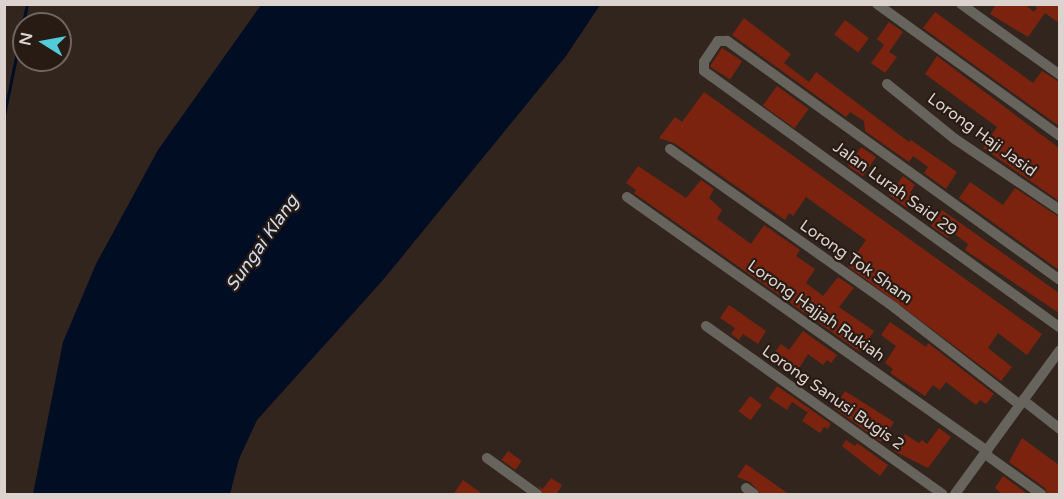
<!DOCTYPE html>
<style>
body{margin:0}
#map{position:relative;width:1064px;height:499px;overflow:hidden;background:#32251d;font-family:"Varela Round",sans-serif}
div>[style]{position:absolute}
[style*='--x']{left:calc(var(--x)*1px);top:calc(var(--y)*1px);width:calc(var(--w)*1px);rotate:calc(var(--a)*1deg)}
.water>*{inset:0;background:#000d22}
.stream>*{height:3px;margin:-1.5px;padding:0 1.5px;transform-origin:1.5px;border-radius:1.5px;background:#000d22}
.building>*{inset:0;background:#7c2310;transform-origin:0 0}
.minor>*{height:10px;margin:-5px;padding:0 5px;transform-origin:5px;border-radius:5px;background:#67635d}
span{translate:-50% -50%;white-space:nowrap;text-align:center;line-height:1.15;-webkit-text-stroke:4.5px #281b14;paint-order:stroke}
.street-label{font-size:16px;color:#dcd3ce}
.water-label{font-size:18px;color:#cddcef;font-style:italic}
.frame{position:absolute;inset:0;border:6px solid #dcd3ce;pointer-events:none}
.north{position:absolute;left:12px;top:12px;width:60px;height:60px;box-sizing:border-box;background:#281b14;border:2px solid #70655e;border-radius:50%;rotate:281deg;font-size:16px;font-weight:700;line-height:24px;text-align:center;color:#dcd3ce}
.north::after{content:'';display:block;margin:auto;width:21px;height:27px;background:#53cbda;clip-path:polygon(50% 0,100% 100%,50% 72%,0 100%)}
</style>
<div id="map">
<div class="water">
<i style="clip-path:polygon(261px 5px,600px 5px,566px 56px,383px 280px,257px 420px,239px 459px,230px 494px,33px 494px,63px 342px,96px 264px,158px 150px)"></i>
</div>
<div class="stream">
<i style="--x:4;--y:115;--w:113;--a:-78.3"></i>
</div>
<div class="building">
<i style="clip-path:polygon(996px 4px,1024px 4px,1034px 12px,1037px 8px,1032px 4px,1059px 4px,1059px 23px,1045px 13px,1028px 37px,990px 14px)"></i>
<i style="clip-path:polygon(935px 12px,1033px 83px,1042px 71px,1059px 82px,1059px 126px,923px 28px)"></i>
<i style="clip-path:polygon(744px 18px,791px 54px,784px 63px,809px 82px,816px 72px,909px 142px,911px 140px,957px 172px,946px 189px,924px 173px,928px 167px,913px 156px,909px 162px,865px 131px,864px 121px,850px 112px,846px 117px,732px 35px)"></i>
<i style="left:845px;top:20px;width:30px;height:18px;rotate:37deg"></i>
<i style="clip-path:polygon(889px 22px,903px 32px,889px 52px,897px 57px,885px 73px,871px 63px,884px 45px,877px 39px)"></i>
<i style="left:722px;top:48px;width:24px;height:22px;rotate:33deg"></i>
<i style="clip-path:polygon(937px 56px,1059px 148px,1059px 201px,983px 148px,997px 127px,925px 74px)"></i>
<i style="left:777px;top:86px;width:39px;height:24px;rotate:36deg"></i>
<i style="clip-path:polygon(704px 92px,1042px 334px,1027px 355px,998px 333px,988px 348px,1012px 367px,1001px 381px,848px 266px,866px 240px,806px 197px,793px 216px,789px 213px,785px 220px,674px 143px,659px 138px,675px 117px,682px 122px)"></i>
<i style="left:861px;top:147px;width:18px;height:23px;rotate:34deg"></i>
<i style="clip-path:polygon(638px 166px,686px 198px,701px 180px,714px 189px,709px 198px,722px 210px,717px 219px,751px 244px,764px 225px,800px 250px,796px 256px,815px 269px,806px 283px,823px 296px,838px 277px,854px 288px,839px 307px,874px 331px,860px 352px,634px 193px,636px 190px,626px 183px)"></i>
<i style="clip-path:polygon(903px 176px,915px 185px,910px 193px,915px 197px,907px 208px,889px 195px)"></i>
<i style="clip-path:polygon(970px 182px,1003px 205px,1015px 188px,1059px 217px,1059px 270px,959px 198px)"></i>
<i style="clip-path:polygon(942px 210px,1059px 293px,1059px 313px,965px 250px,968px 244px,952px 232px,948px 238px,931px 226px)"></i>
<i style="clip-path:polygon(729px 305px,766px 331px,758px 344px,743px 334px,739px 340px,731px 334px,735px 328px,720px 318px)"></i>
<i style="clip-path:polygon(890px 322px,926px 347px,928px 343px,994px 394px,986px 404px,980px 400px,976px 405px,946px 382px,940px 390px,933px 385px,925px 396px,890px 373px,893px 369px,885px 363px,896px 346px,881px 335px)"></i>
<i style="clip-path:polygon(803px 331px,837px 355px,831px 363px,827px 360px,823px 365px,808px 354px,797px 371px,793px 369px,790px 373px,770px 359px,781px 344px,789px 350px)"></i>
<i style="clip-path:polygon(777px 386px,810px 409px,807px 412px,792px 402px,787px 410px,769px 398px)"></i>
<i style="clip-path:polygon(845px 391px,894px 422px,881px 442px,834px 408px)"></i>
<i style="left:750px;top:396px;width:15px;height:19px;rotate:37deg"></i>
<i style="clip-path:polygon(810px 409px,831px 424px,828px 429px,824px 427px,820px 433px,802px 421px)"></i>
<i style="clip-path:polygon(939px 428px,951px 437px,928px 468px,894px 451px,905px 434px,919px 443px,922px 440px,927px 444px)"></i>
<i style="clip-path:polygon(1022px 438px,1059px 465px,1059px 495px,1048px 495px,1045px 488px,1009px 462px)"></i>
<i style="clip-path:polygon(846px 440px,855px 446px,857px 443px,888px 465px,880px 476px,842px 446px)"></i>
<i style="left:508px;top:451px;width:17px;height:11px;rotate:36deg"></i>
<i style="clip-path:polygon(746px 464px,790px 495px,762px 495px,750px 482px,737px 477px)"></i>
<i style="clip-path:polygon(1003px 476px,1029px 495px,1003px 495px,995px 488px)"></i>
<i style="clip-path:polygon(551px 478px,562px 485px,556px 495px,544px 495px,538px 486px,543px 489px)"></i>
<i style="clip-path:polygon(463px 480px,484px 495px,453px 495px)"></i>
</div>
<div class="minor">
<i style="--x:877;--y:4;--w:226;--a:35.8"></i>
<i style="--x:961;--y:4;--w:122;--a:35.6"></i>
<i style="--x:887;--y:84;--w:87;--a:39"></i>
<i style="--x:955;--y:139;--w:127;--a:34.1"></i>
<i style="--x:670;--y:149;--w:276;--a:35.2"></i>
<i style="--x:895;--y:308;--w:158;--a:37.8"></i>
<i style="--x:627;--y:197;--w:441;--a:35.2"></i>
<i style="--x:1060;--y:280;--w:410;--a:-144.3"></i>
<i style="--x:727;--y:41;--w:9;--a:180"></i>
<i style="--x:718;--y:41;--w:25;--a:124"></i>
<i style="--x:704;--y:62;--w:9;--a:90"></i>
<i style="--x:704;--y:71;--w:9;--a:36"></i>
<i style="--x:711;--y:76;--w:430;--a:35.8"></i>
<i style="--x:706;--y:326;--w:290;--a:35.4"></i>
<i style="--x:1023;--y:400;--w:47;--a:38.1"></i>
<i style="--x:985;--y:454;--w:69;--a:35.5"></i>
<i style="--x:487;--y:458;--w:62;--a:35.8"></i>
<i style="--x:746;--y:488;--w:10;--a:37"></i>
<i style="--x:955;--y:494;--w:178;--a:-53.9"></i>
</div>
<div class="street-label">
<span style="left:982px;top:135px;rotate:36deg">Lorong Haji Jasid</span>
<span style="left:895px;top:189px;rotate:36deg">Jalan Lurah Said 29</span>
<span style="left:856px;top:262px;rotate:35deg">Lorong Tok Sham</span>
<span style="left:816px;top:311px;rotate:35deg">Lorong Hajjah Rukiah</span>
<span style="left:833px;top:398px;rotate:35deg">Lorong Sanusi Bugis 2</span>
</div>
<div class="water-label">
<span style="left:262px;top:243px;rotate:-55deg">Sungai Klang</span>
</div>
<div class="frame"></div>
<div class="north">N</div>
</div>
